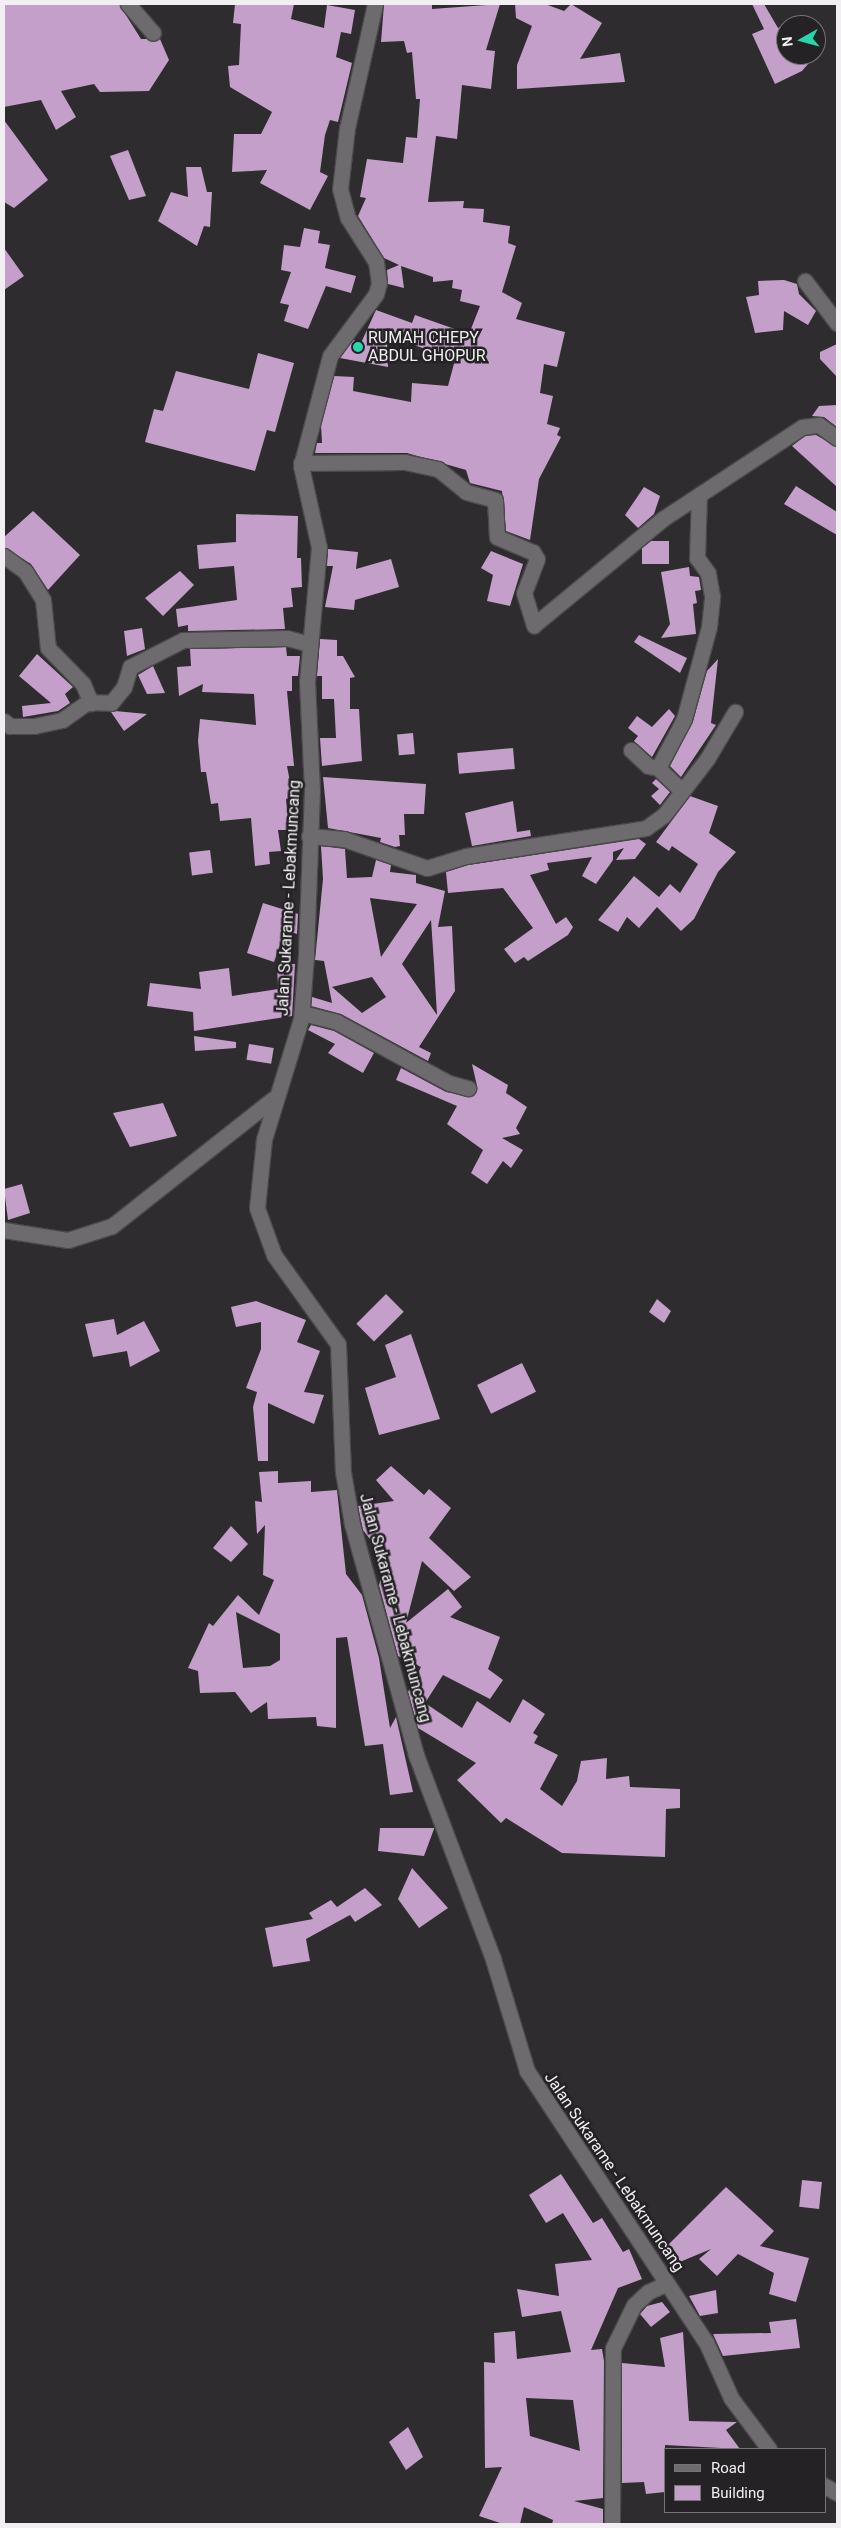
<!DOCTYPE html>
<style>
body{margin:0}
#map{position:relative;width:841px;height:2528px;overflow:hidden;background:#2e2c2e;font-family:Roboto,sans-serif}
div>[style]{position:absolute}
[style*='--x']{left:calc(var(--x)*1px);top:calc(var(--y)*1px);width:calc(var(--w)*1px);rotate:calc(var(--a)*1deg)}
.building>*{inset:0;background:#c39fc9;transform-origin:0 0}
.roads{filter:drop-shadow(1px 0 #4b494b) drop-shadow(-1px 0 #4b494b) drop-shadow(0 1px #4b494b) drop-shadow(0 -1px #4b494b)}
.street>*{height:15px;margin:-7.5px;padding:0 7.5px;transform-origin:7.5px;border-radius:7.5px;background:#6d6b6d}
.dots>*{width:14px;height:14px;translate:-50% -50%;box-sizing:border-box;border:2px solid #242224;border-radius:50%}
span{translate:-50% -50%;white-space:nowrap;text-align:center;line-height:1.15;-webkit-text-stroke:5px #242224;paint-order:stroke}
.poi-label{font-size:16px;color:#f1eff1}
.left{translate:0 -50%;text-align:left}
.street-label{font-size:16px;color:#f1eff1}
.frame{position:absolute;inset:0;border:5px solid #f1eff1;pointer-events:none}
.legend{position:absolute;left:664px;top:2448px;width:162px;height:65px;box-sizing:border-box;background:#242224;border:1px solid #767476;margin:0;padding:6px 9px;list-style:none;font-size:15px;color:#f1eff1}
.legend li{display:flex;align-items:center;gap:10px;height:25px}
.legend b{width:25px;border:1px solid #767476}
.north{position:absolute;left:776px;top:15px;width:50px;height:50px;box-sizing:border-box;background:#242224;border:1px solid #767476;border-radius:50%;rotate:263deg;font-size:14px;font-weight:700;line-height:20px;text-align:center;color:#f1eff1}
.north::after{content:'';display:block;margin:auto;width:18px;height:22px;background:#28d5ad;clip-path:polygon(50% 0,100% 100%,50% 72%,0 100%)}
</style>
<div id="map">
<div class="building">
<i style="clip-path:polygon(4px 4px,119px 4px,141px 39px,160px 39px,169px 60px,149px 91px,100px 92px,94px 84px,61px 91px,76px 117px,56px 130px,41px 100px,4px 107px)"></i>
<i style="clip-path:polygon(235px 4px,294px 4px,291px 19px,324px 28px,327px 5px,355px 10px,351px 34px,341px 32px,336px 57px,352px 63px,338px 122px,330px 120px,325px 135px,320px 172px,328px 176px,310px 210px,260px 183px,267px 170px,232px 172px,234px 134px,261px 134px,272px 112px,230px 87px,228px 66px,239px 65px,241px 24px,233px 23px)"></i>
<i style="clip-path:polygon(384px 4px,432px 4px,432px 9px,500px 4px,486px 50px,495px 51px,491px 89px,462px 85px,457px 139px,436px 136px,428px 202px,464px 201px,463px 208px,484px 209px,483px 222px,510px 226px,508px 243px,516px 246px,502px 292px,522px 303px,516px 319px,565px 332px,557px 367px,544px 364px,540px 393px,553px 396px,547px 424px,560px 428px,557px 435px,561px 437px,539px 479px,530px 540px,506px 531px,502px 491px,470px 483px,466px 470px,407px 453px,315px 453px,317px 443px,322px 443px,321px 425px,334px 376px,354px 377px,353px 391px,411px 402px,412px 383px,448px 386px,455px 360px,387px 335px,388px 367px,340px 358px,353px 340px,361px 343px,376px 310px,412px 323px,415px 315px,469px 334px,480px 306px,460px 301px,462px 290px,452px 288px,453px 280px,433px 282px,433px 277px,401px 266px,404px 288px,388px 284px,387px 270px,399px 265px,384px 258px,358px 216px,366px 198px,360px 197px,367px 159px,403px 163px,406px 137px,417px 138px,420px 99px,416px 99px,412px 52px,407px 53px,404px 41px,381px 42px)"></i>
<i style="clip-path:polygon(515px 4px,545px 4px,564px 11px,571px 4px,602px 23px,580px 59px,620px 53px,625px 82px,517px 89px,517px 65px,532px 26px,516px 18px)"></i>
<i style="clip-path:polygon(752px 4px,764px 4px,778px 28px,786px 24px,786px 55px,804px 55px,808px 64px,802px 71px,775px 84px,752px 34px,764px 29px)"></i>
<i style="clip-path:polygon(4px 120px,48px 180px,14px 208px,4px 202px)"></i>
<i style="clip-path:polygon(128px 150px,146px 196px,129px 200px,110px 156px)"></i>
<i style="clip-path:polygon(186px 167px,201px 167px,207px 192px,212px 192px,210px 227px,204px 226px,197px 246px,158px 221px,171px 192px,188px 197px)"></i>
<i style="clip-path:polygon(304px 228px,320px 231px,318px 243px,330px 245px,325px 268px,356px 276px,351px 293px,326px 286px,308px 329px,284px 321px,289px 305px,280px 303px,291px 272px,281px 270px,284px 245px,300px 247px)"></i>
<i style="clip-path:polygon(4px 248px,24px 276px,4px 290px)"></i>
<i style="clip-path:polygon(784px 280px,797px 284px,799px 294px,816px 311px,808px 325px,784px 311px,783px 330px,755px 333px,746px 297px,759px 295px,758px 281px)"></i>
<i style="clip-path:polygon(837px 344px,837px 377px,820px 359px,820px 352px)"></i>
<i style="clip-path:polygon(258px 353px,294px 363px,275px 432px,267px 430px,255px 471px,145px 442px,154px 409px,163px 411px,176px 371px,249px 389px)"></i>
<i style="clip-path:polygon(837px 405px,837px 427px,824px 417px,812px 416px,819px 406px)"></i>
<i style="clip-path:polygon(816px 435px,837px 447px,837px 487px,792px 446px,805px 436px)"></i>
<i style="clip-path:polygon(796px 486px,837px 512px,837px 535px,784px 504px)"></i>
<i style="clip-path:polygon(644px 487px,660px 496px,654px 514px,638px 528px,625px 515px)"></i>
<i style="clip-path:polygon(33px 511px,80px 555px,48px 590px,31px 564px,4px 547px,4px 537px)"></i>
<i style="clip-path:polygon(236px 514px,298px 516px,297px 558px,301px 558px,302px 587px,291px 588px,293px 607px,283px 608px,285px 629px,188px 631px,188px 625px,178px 627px,176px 609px,237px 600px,234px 566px,199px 569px,197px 545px,236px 542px)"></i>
<i style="clip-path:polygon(651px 541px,669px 541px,669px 564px,642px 564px,642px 548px)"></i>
<i style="clip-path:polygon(328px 549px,358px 552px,356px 569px,391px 559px,399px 587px,355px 600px,354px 610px,325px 607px,333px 566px,327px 566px)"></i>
<i style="clip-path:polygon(491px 551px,523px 564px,510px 606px,487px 601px,493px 575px,481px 568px)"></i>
<i style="clip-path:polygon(689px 567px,690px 576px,699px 577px,701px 590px,695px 591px,697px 603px,693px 604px,696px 634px,661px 638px,670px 624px,661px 572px)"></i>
<i style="clip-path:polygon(180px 571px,194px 585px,163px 616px,145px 598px)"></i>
<i style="clip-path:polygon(142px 628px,145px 649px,127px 656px,124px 631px)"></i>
<i style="clip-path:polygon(639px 635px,687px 658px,680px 673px,634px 642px)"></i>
<i style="clip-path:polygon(320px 639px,337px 640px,337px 656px,343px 656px,355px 677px,350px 678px,350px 709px,359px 709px,362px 761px,322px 766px,320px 738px,336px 738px,334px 699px,322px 699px,322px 676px,317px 676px)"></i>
<i style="clip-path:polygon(286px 647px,287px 656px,300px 656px,298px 676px,292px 676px,292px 691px,287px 691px,294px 766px,287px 766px,293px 798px,286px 799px,289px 830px,278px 830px,281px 851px,269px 852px,270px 864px,255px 866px,251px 818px,220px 821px,218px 803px,211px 804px,206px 772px,201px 772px,198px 741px,200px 719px,256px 725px,254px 694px,202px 692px,203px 684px,179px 696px,177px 667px,191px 666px,190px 649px)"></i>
<i style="clip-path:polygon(37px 654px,73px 687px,65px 694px,70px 703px,58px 711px,23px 717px,22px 706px,51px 703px,19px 676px)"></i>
<i style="clip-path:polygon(718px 659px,711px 723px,716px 725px,681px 777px,670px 766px,693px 721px,707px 671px)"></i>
<i style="clip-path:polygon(153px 666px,165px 693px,147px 694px,138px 675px)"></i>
<i style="clip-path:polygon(669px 709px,675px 716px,652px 757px,634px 741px,638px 736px,628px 728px,637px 716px,652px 727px)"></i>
<i style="clip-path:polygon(115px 711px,147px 714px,124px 731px,111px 712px)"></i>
<i style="left:413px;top:733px;width:21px;height:16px;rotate:85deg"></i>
<i style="left:513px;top:748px;width:21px;height:56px;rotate:85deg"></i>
<i style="clip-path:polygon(323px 777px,426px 784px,424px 814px,404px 814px,405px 835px,399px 835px,400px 846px,395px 847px,380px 842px,381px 838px,328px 828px)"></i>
<i style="clip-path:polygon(656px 779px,670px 792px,660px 805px,651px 796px,659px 789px,652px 783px)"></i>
<i style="clip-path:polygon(690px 796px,718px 806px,709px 833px,736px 852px,718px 872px,694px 919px,681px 931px,657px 907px,639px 928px,627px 917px,618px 932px,598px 920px,634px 876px,659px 897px,670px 884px,680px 893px,698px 864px,672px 846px,669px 851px,656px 842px)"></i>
<i style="clip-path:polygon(513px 801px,517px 832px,530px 830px,531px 836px,472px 846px,465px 813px)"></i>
<i style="clip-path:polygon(639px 839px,646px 844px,635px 859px,616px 860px,624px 848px,613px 852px,613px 860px,596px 884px,582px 876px,592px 857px,547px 863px,549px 870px,530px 875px,556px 924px,566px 917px,573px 927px,568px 935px,528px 961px,524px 957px,515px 963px,504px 949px,533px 928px,503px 888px,448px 893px,446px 872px,468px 865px)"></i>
<i style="clip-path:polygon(evenodd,321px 846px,345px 849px,347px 878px,372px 877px,376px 860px,391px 865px,390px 872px,416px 875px,416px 883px,445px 891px,438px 927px,452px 926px,455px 991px,419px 1047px,431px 1053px,428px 1061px,341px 1014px,311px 1006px,312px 997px,332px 1003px,324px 961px,315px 960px,323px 879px,321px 846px,370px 898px,417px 904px,381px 957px,370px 898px,321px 846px,431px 920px,434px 964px,437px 1015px,402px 964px,431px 920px,321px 846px,372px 977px,386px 997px,362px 1013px,332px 987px,372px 977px)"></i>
<i style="left:210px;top:850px;width:23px;height:21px;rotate:83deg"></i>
<i style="clip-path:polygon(263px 903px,298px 914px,297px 934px,285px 930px,274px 962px,247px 953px)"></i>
<i style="clip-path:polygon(277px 964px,295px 964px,292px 1016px,194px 1031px,193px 1012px,147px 1006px,150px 983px,201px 989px,199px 972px,229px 968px,232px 996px,278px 989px)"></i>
<i style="clip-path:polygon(311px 1025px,334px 1031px,374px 1053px,363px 1073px,328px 1053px,335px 1044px,308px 1030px)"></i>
<i style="clip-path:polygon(194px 1036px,236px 1042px,236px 1048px,195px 1051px)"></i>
<i style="left:249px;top:1044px;width:25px;height:16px;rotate:9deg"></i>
<i style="clip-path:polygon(472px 1064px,508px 1085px,506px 1093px,527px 1107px,516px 1128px,520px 1134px,502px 1138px,523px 1150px,511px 1168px,503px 1161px,487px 1184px,471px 1173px,483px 1150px,447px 1124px,457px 1106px,396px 1080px,401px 1068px,446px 1092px,474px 1096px,477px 1086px)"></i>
<i style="clip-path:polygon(163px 1103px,177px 1136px,130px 1147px,113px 1113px)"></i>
<i style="clip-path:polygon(22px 1184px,30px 1213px,8px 1220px,4px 1189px)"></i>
<i style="left:386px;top:1294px;width:25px;height:42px;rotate:45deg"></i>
<i style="clip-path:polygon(657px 1299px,671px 1311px,664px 1323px,649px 1312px)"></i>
<i style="clip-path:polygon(256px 1301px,306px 1320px,297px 1342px,320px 1351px,304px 1392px,324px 1395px,314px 1424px,268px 1403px,268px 1461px,258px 1461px,253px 1407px,257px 1392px,246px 1388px,261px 1349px,261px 1322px,236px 1327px,231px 1307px)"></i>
<i style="clip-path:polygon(114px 1319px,117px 1335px,144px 1321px,160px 1351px,130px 1367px,127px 1351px,93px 1357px,85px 1324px)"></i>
<i style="clip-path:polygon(411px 1334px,440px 1419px,379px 1435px,365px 1388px,396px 1377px,385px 1345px)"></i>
<i style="left:522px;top:1363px;width:32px;height:50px;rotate:64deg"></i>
<i style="clip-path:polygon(391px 1466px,424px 1495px,429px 1489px,451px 1508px,429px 1538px,471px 1577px,454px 1591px,422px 1561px,406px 1623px,448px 1589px,462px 1607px,450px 1617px,500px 1637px,488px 1669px,503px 1680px,490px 1699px,443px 1675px,425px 1703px,462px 1728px,477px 1701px,510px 1723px,523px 1699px,545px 1714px,533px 1733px,538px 1736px,534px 1743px,558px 1755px,540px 1789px,562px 1806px,577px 1781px,581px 1761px,607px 1758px,606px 1779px,629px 1776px,630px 1787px,680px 1789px,680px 1808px,666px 1809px,665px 1857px,562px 1853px,506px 1818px,501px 1823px,457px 1780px,476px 1763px,418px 1728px,408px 1692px,421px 1667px,398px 1656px,379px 1585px,386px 1560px,363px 1530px,358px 1506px,394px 1501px,376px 1480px)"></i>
<i style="clip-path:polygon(evenodd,278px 1471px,278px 1483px,311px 1481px,311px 1492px,337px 1490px,346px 1574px,362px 1595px,379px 1658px,390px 1728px,396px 1717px,413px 1792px,390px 1795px,383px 1744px,365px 1746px,347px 1637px,336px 1638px,336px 1728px,317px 1726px,316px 1717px,268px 1719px,267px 1702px,251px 1713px,235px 1692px,200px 1693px,198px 1671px,188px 1668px,209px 1623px,213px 1626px,238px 1595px,259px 1615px,274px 1580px,263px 1575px,265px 1525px,257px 1534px,255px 1501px,262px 1502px,259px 1472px,278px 1471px,236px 1612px,280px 1634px,280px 1660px,270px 1666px,243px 1668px,236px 1612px)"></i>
<i style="clip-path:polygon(231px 1526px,248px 1544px,231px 1562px,213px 1548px)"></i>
<i style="clip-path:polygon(380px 1828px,434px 1828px,434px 1829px,424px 1856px,378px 1851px)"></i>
<i style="clip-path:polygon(412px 1868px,448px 1908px,419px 1928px,398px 1899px)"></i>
<i style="clip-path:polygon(365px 1888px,382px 1905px,355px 1922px,350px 1915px,306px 1939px,310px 1961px,273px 1967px,265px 1928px,313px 1919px,309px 1913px,331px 1900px,337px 1907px)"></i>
<i style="clip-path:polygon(evenodd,561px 2174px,593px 2223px,602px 2218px,623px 2252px,629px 2249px,642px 2279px,618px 2288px,591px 2350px,602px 2349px,604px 2361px,603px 2498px,574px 2501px,603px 2509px,603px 2524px,552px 2524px,553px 2520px,524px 2507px,520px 2524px,503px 2524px,479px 2516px,502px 2467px,485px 2468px,484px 2362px,495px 2363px,494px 2333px,515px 2331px,517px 2359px,571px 2352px,561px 2311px,522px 2317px,517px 2289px,559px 2296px,555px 2264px,592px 2260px,563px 2213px,546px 2223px,529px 2195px,561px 2174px,526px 2398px,573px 2400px,580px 2451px,530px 2436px,526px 2398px)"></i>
<i style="left:802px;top:2180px;width:20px;height:27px;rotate:6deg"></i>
<i style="clip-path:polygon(726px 2187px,774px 2231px,760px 2246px,809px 2258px,796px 2302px,769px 2294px,774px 2273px,738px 2254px,717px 2276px,699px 2259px,711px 2249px,675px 2264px,663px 2250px)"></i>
<i style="clip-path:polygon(716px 2290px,718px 2313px,700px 2316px,689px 2296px)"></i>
<i style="clip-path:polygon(662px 2302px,670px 2312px,651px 2327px,640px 2314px,647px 2306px)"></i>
<i style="clip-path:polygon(796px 2319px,800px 2348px,723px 2356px,713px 2334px,771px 2333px,769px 2322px)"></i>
<i style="clip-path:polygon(683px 2332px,689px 2421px,737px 2422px,726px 2430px,740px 2449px,665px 2445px,665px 2492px,646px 2494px,644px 2482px,622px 2483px,622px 2363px,665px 2367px,660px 2338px)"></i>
<i style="clip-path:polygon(408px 2427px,423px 2457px,406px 2470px,389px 2442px)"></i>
</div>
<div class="roads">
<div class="street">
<i style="--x:128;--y:4;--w:38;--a:49"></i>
<i style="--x:375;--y:4;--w:127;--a:102.7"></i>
<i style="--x:347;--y:128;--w:61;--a:96.5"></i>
<i style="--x:340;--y:189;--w:30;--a:75"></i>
<i style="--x:348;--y:218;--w:52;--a:57.5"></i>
<i style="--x:376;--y:262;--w:21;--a:82"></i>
<i style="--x:379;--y:283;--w:11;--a:105"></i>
<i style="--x:376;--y:294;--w:77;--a:126.6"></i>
<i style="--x:330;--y:356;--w:114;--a:104.8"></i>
<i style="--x:301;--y:466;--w:83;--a:77.5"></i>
<i style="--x:319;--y:547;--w:135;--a:95.1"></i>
<i style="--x:307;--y:681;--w:109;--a:87.4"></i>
<i style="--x:312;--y:790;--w:166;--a:92.1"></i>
<i style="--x:306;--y:956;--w:63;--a:94.5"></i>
<i style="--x:301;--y:1019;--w:126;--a:107.1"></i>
<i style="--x:264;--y:1139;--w:69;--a:95.8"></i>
<i style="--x:257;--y:1208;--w:50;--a:70.1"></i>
<i style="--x:274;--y:1255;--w:110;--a:54.3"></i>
<i style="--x:338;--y:1344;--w:128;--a:87.8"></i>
<i style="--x:343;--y:1472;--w:53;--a:80.2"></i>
<i style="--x:352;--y:1524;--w:240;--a:74.5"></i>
<i style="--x:416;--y:1755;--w:218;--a:69.3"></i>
<i style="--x:493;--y:1959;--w:117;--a:73.1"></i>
<i style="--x:527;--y:2071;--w:325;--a:56.6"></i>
<i style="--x:706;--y:2342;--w:61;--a:65.9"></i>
<i style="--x:731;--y:2398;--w:64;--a:53.3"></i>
<i style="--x:805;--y:281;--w:53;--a:52.7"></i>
<i style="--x:301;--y:463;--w:104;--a:-0.6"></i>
<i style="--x:405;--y:462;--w:34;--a:12"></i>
<i style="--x:438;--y:469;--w:36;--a:39"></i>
<i style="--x:466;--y:492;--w:30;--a:15"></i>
<i style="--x:495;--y:500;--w:37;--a:87"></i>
<i style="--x:497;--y:537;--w:39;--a:23"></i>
<i style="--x:533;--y:552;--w:8;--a:60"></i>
<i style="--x:537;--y:559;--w:36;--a:111"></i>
<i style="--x:524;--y:593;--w:34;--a:73"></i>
<i style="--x:534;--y:625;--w:168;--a:-39.5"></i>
<i style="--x:664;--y:518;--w:165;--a:-33.4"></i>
<i style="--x:802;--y:427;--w:17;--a:-7"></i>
<i style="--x:819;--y:425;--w:22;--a:36"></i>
<i style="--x:4;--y:556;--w:26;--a:36"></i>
<i style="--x:25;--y:571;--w:34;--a:58"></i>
<i style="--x:43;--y:600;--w:48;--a:84.1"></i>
<i style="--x:48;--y:648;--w:50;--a:45.8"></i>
<i style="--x:83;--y:684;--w:21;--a:67"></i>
<i style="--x:4;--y:721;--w:8;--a:40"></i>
<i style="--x:10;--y:726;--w:24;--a:0"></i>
<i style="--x:34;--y:726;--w:29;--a:-12"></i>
<i style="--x:62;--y:720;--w:32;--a:-35"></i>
<i style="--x:88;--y:702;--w:23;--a:2"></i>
<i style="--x:111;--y:703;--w:21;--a:-51"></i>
<i style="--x:124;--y:687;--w:21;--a:-73"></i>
<i style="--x:130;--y:667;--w:59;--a:-27"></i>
<i style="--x:183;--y:640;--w:104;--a:-1.1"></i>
<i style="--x:287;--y:638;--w:23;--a:15"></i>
<i style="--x:631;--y:750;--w:23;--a:43"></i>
<i style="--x:648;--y:766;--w:10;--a:11"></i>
<i style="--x:658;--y:768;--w:55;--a:-62"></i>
<i style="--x:684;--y:719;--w:95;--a:-74.8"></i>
<i style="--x:709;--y:627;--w:31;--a:-84"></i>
<i style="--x:712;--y:596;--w:23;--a:-100"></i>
<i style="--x:708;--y:573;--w:19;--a:-126"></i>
<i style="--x:697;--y:558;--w:63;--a:-88.2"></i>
<i style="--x:658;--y:768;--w:33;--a:44"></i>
<i style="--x:309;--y:836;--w:35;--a:5"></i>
<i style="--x:344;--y:839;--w:88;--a:19.3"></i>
<i style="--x:427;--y:868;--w:41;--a:-17.1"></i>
<i style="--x:466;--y:856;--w:182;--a:-8.8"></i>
<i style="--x:646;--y:828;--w:22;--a:-36"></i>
<i style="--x:664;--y:815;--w:71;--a:-52.5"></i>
<i style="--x:707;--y:759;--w:55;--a:-59.2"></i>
<i style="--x:302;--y:1013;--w:36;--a:14"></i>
<i style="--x:337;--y:1022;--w:128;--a:28.6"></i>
<i style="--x:449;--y:1083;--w:20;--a:15"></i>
<i style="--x:4;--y:1230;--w:65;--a:8.9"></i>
<i style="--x:68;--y:1240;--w:46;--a:-17.7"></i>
<i style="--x:112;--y:1226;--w:205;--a:-38.3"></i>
<i style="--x:825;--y:2486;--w:14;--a:30"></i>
<i style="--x:612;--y:2524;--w:176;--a:-89.7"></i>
<i style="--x:613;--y:2348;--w:48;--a:-64"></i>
<i style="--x:634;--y:2305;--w:19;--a:-43"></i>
<i style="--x:648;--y:2292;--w:21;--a:-25"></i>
</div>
</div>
<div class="dots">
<i style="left:358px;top:347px;background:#28d5ad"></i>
</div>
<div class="poi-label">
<span class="left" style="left:368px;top:347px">RUMAH CHEPY<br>ABDUL GHOPUR</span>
</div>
<div class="street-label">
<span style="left:289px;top:898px;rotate:-87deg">Jalan Sukarame - Lebakmuncang</span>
<span style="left:395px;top:1608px;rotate:75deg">Jalan Sukarame - Lebakmuncang</span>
<span style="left:614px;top:2172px;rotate:56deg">Jalan Sukarame - Lebakmuncang</span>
</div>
<div class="frame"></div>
<ul class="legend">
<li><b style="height:6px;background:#6d6b6d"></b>Road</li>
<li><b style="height:14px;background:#c39fc9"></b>Building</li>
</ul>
<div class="north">N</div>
</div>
